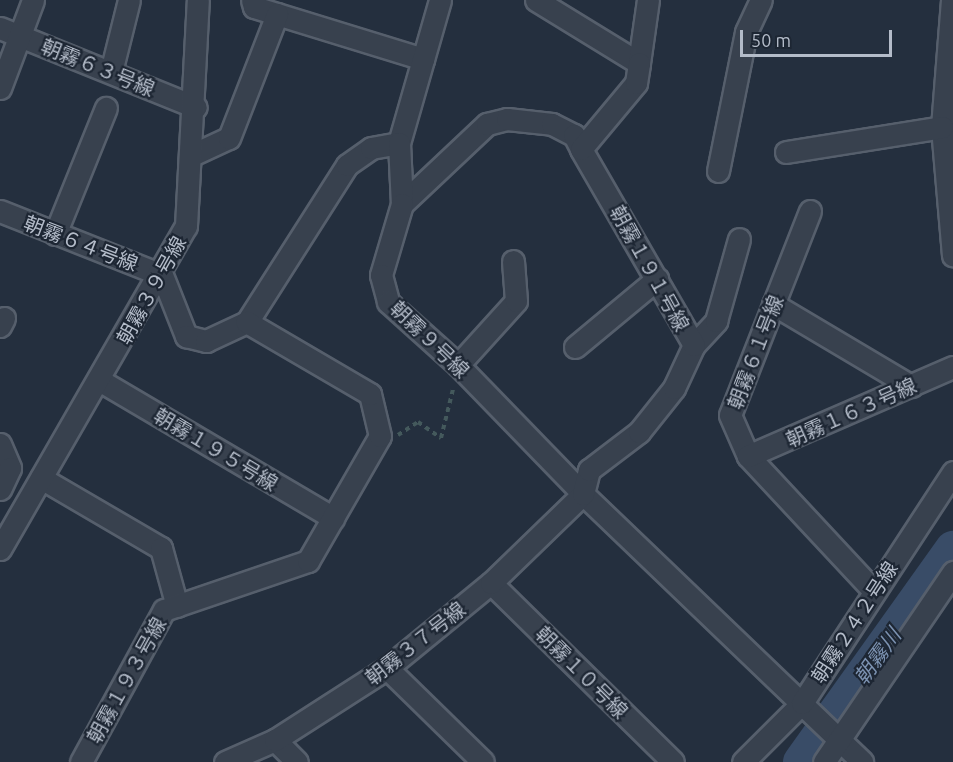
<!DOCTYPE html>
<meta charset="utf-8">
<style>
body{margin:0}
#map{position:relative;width:953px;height:762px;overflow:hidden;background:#242f3e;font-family:Ubuntu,"Noto Sans JP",sans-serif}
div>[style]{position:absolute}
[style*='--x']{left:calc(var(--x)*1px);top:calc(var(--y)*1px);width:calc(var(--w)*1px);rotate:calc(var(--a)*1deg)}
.river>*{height:36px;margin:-18px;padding:0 18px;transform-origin:18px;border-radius:18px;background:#394c67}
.path>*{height:4px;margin-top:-2px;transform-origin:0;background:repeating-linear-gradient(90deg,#44595c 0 4.5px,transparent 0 9px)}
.roads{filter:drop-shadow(2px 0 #565f6c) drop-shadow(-2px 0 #565f6c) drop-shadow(0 2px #565f6c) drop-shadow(0 -2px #565f6c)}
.minor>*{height:21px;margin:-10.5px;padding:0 10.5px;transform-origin:10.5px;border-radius:10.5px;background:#38414e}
span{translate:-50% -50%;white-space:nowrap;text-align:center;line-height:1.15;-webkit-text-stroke:4.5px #1d2633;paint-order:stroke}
.street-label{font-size:20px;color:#b4bcc9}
.water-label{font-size:21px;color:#7c92b1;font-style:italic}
.scale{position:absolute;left:740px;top:30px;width:152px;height:27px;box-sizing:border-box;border:3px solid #b4bcc9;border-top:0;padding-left:8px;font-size:18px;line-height:21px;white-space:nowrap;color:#b4bcc9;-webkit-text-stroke:4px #1d2633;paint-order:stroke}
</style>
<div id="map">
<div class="river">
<i style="--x:801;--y:762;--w:262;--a:-54.5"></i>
</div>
<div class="path">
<i style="--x:398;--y:435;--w:24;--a:-33"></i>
<i style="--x:418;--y:422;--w:28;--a:35"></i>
<i style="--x:441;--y:438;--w:50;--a:-76.2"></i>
</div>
<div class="roads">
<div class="minor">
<i style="--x:252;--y:0;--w:7;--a:74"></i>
<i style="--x:254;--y:7;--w:177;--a:17.1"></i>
<i style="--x:536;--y:0;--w:121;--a:31.5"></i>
<i style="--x:639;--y:63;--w:64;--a:-81.9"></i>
<i style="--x:952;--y:0;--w:127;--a:94.5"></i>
<i style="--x:942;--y:127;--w:129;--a:85.1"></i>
<i style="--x:0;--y:28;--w:211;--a:22"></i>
<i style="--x:111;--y:72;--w:74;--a:-76"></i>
<i style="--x:0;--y:88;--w:94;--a:-69.4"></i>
<i style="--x:399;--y:143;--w:149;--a:-74"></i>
<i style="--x:786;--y:152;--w:158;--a:-9.1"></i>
<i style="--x:194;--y:154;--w:38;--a:-25"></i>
<i style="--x:229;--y:138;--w:133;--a:-68.8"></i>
<i style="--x:718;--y:171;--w:142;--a:-78.6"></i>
<i style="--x:746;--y:32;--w:35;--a:-65"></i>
<i style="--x:402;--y:204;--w:117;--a:-43.3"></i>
<i style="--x:487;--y:124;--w:21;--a:-14"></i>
<i style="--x:507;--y:119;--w:45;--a:6.3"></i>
<i style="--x:552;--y:124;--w:25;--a:27"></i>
<i style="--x:574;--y:135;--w:16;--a:63"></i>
<i style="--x:0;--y:211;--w:174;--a:21.6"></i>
<i style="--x:162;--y:275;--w:66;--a:68.5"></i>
<i style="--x:186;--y:336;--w:21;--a:14"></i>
<i style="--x:206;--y:341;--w:45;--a:-24.9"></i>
<i style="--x:247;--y:322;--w:186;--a:-57.5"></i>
<i style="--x:347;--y:165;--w:29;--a:-35"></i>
<i style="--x:371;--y:148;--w:28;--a:-10"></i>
<i style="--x:399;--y:143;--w:61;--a:87.2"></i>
<i style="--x:402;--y:204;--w:74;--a:106.5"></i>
<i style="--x:381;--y:275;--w:28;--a:75"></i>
<i style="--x:388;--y:302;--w:94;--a:42"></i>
<i style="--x:458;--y:365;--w:180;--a:45.9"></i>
<i style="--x:583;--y:494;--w:387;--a:43.8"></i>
<i style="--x:810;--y:211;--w:219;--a:111.4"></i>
<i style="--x:730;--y:415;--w:45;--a:66.3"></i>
<i style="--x:748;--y:456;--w:183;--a:47"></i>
<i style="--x:55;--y:234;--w:136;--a:-68"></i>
<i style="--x:773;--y:304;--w:161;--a:30.7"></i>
<i style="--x:0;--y:326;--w:9;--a:-63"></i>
<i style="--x:694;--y:345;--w:33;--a:-47"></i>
<i style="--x:716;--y:321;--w:85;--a:-74.3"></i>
<i style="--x:575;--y:347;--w:107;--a:-39.7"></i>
<i style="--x:458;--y:365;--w:86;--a:-47.8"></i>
<i style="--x:516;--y:301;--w:40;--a:-94.3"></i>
<i style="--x:99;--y:380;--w:272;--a:30.5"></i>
<i style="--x:0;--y:444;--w:26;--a:67"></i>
<i style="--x:10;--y:468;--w:23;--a:115"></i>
<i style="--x:748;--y:456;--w:223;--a:-23.5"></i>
<i style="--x:41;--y:478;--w:139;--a:30.3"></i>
<i style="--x:161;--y:548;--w:60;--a:74.6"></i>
<i style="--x:0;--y:549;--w:373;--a:-60.1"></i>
<i style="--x:186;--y:226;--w:226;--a:-87"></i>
<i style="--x:491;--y:583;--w:255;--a:44.5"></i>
<i style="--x:387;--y:668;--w:134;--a:44.4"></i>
<i style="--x:275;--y:740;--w:31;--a:45"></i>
<i style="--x:81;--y:762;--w:173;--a:-61.4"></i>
<i style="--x:164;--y:610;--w:152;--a:-18.8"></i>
<i style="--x:308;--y:561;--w:144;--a:-60.1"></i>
<i style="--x:380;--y:436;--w:43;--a:-103.4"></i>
<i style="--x:370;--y:394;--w:143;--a:-149.7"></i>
<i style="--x:225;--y:762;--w:55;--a:-23.7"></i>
<i style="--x:275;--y:740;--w:133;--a:-32.7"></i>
<i style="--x:387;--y:668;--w:134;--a:-39.3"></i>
<i style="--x:491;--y:583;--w:128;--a:-44.1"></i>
<i style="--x:583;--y:494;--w:25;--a:-76"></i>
<i style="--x:589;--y:470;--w:63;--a:-37.2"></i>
<i style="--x:639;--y:432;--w:56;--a:-51.5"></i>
<i style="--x:674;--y:388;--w:47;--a:-65.1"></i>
<i style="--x:694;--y:345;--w:226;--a:-120"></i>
<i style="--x:581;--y:149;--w:86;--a:-50.2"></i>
<i style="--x:636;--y:83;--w:20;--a:-81"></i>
<i style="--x:743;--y:762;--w:83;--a:-45"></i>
<i style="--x:802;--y:703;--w:276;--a:-56.8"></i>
<i style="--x:824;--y:762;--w:230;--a:-55.8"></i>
</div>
</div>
<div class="street-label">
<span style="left:98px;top:67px;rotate:22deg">朝霧６３号線</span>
<span style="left:81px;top:243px;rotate:21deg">朝霧６４号線</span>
<span style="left:650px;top:268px;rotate:61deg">朝霧１９１号線</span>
<span style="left:151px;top:290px;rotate:-61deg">朝霧３９号線</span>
<span style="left:430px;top:339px;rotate:44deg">朝霧９号線</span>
<span style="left:755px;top:352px;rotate:-69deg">朝霧６１号線</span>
<span style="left:851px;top:412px;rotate:-24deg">朝霧１６３号線</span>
<span style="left:216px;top:449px;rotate:31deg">朝霧１９５号線</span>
<span style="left:854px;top:622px;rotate:-57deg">朝霧２４２号線</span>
<span style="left:415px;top:643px;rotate:-38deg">朝霧３７号線</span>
<span style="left:582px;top:672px;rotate:45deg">朝霧１０号線</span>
<span style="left:126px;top:680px;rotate:-61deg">朝霧１９３号線</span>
</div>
<div class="water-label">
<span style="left:877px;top:656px;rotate:-54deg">朝霧川</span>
</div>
<div class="scale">50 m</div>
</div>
